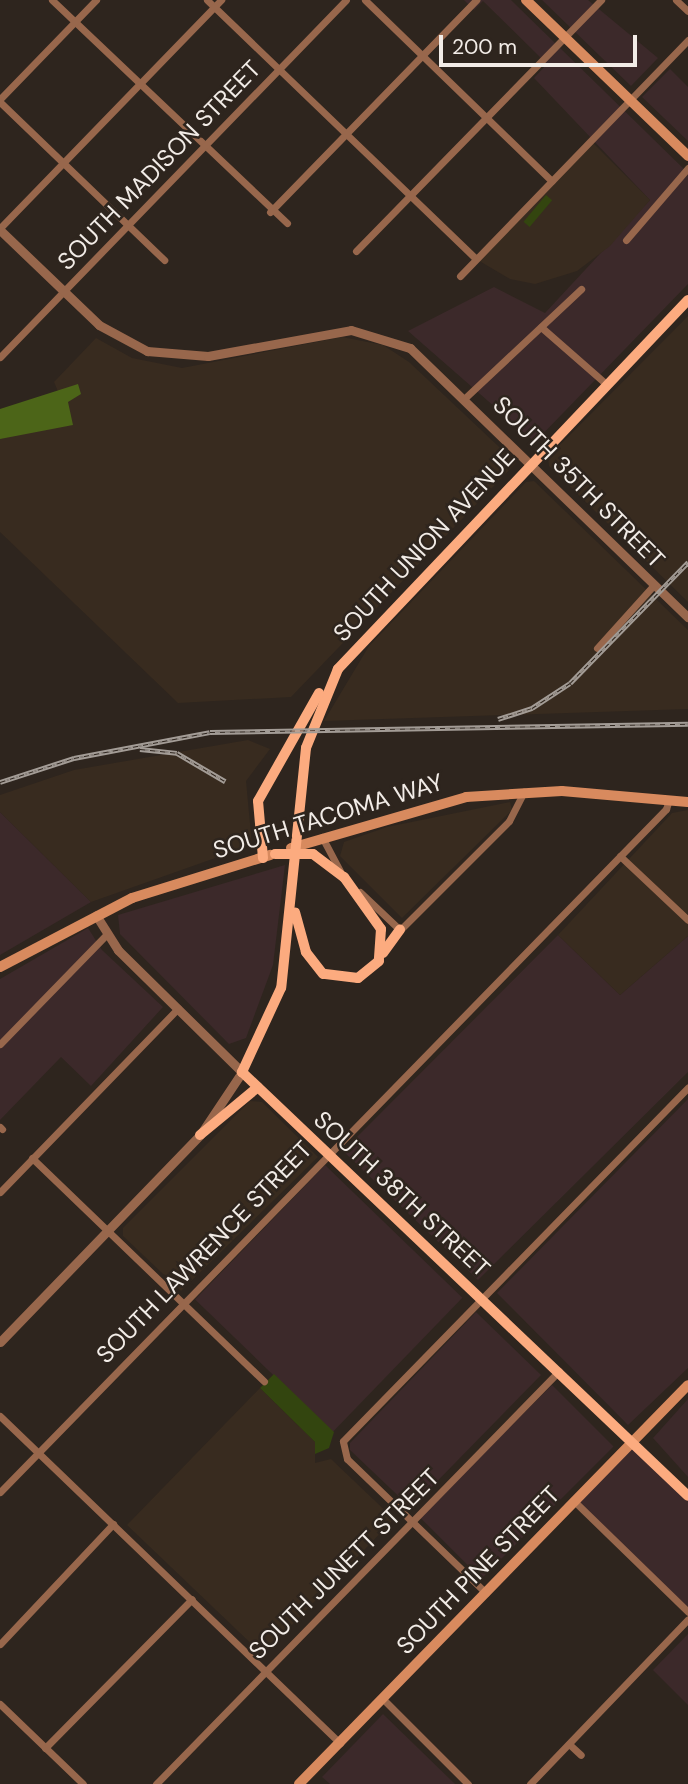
<!DOCTYPE html>
<style>
body{margin:0}
#map{position:relative;width:688px;height:1784px;overflow:hidden;background:#2e251e;font-family:"DM Sans",sans-serif}
div>[style]{position:absolute}
[style*='--x']{left:calc(var(--x)*1px);top:calc(var(--y)*1px);width:calc(var(--w)*1px);rotate:calc(var(--a)*1deg)}
.commercial>*{inset:0;background:#3c292a;transform-origin:0 0}
.built>*{inset:0;background:#382b1f}
.green>*{inset:0;background:#33450f;transform-origin:0 0}
.forest>*{inset:0;background:#4c6518}
.minor>*{height:7px;margin:-3.5px;padding:0 3.5px;transform-origin:3.5px;border-radius:3.5px;background:#98674c}
.tertiary>*{height:9px;margin:-4.5px;padding:0 4.5px;transform-origin:4.5px;border-radius:4.5px;background:#98674c}
.secondary>*{height:10px;margin:-5px;padding:0 5px;transform-origin:5px;border-radius:5px;background:#d88a5e}
.primary>*{height:10px;margin:-5px;padding:0 5px;transform-origin:5px;border-radius:5px;background:#fcab7f}
.rail>*{height:4.5px;margin-top:-2.25px;transform-origin:0;background:repeating-linear-gradient(90deg,#2e251e 0 5px,#a39c96 0 10px);box-sizing:border-box;border-block:2px solid #a39c96}
span{translate:-50% -50%;white-space:nowrap;text-align:center;line-height:1.15;-webkit-text-stroke:5px #2e251e;paint-order:stroke}
.street-label{font-size:24px;color:#f2ece7}
.scale{position:absolute;left:439px;top:35px;width:198px;height:32px;box-sizing:border-box;border:4px solid #f2ece7;border-top:0;padding-left:9px;font-size:21px;line-height:24px;white-space:nowrap;color:#f2ece7;-webkit-text-stroke:5px #2e251e;paint-order:stroke}
</style>
<div id="map">
<div class="commercial">
<i style="clip-path:polygon(464px 0,511px 0,688px 173px,688px 284px,535px 442px,408px 331px,494px 287px,545px 313px,650px 200px,534px 78px,547px 64px,483px 1px,474px 10px)"></i>
<i style="clip-path:polygon(542px 0,588px 0,658px 58px,631px 86px)"></i>
<i style="clip-path:polygon(670px 69px,688px 87px,688px 141px,642px 97px)"></i>
<i style="clip-path:polygon(0 812px,91px 902px,0 955px)"></i>
<i style="clip-path:polygon(285px 865px,273px 965px,246px 1038px,229px 1044px,120px 934px,118px 915px)"></i>
<i style="clip-path:polygon(88px 928px,102px 950px,163px 1007px,91px 1086px,61px 1057px,0 1120px,0 979px)"></i>
<i style="clip-path:polygon(558px 935px,620px 995px,688px 936px,688px 1072px,478px 1280px,343px 1151px)"></i>
<i style="clip-path:polygon(688px 1099px,688px 1368px,628px 1425px,497px 1293px)"></i>
<i style="left:325px;top:1165px;width:191px;height:187px;rotate:44deg"></i>
<i style="clip-path:polygon(476px 1312px,541px 1375px,411px 1508px,350px 1450px,350px 1443px)"></i>
<i style="left:552px;top:1385px;width:87px;height:187px;rotate:45deg"></i>
<i style="clip-path:polygon(688px 1399px,688px 1477px,653px 1438px)"></i>
<i style="clip-path:polygon(631px 1443px,688px 1496px,688px 1612px,574px 1501px)"></i>
<i style="clip-path:polygon(688px 1634px,688px 1705px,653px 1670px)"></i>
<i style="clip-path:polygon(383px 1714px,455px 1784px,330px 1784px,322px 1777px)"></i>
</div>
<div class="built">
<i style="clip-path:polygon(591px 141px,650px 200px,610px 246px,577px 271px,535px 284px,510px 279px,476px 259px)"></i>
<i style="clip-path:polygon(688px 316px,688px 602px,549px 466px,548px 457px)"></i>
<i style="clip-path:polygon(342px 337px,383px 345px,409px 362px,516px 463px,291px 697px,178px 703px,0 532px,0 435px,72px 425px,54px 382px,96px 338px,132px 358px,182px 368px)"></i>
<i style="clip-path:polygon(534px 481px,688px 630px,688px 709px,324px 721px,369px 646px,526px 482px)"></i>
<i style="clip-path:polygon(248px 740px,270px 749px,246px 781px,252px 845px,91px 902px,0 812px,0 795px,74px 770px)"></i>
<i style="clip-path:polygon(510px 802px,512px 810px,402px 918px,340px 856px,344px 842px,387px 827px)"></i>
<i style="clip-path:polygon(688px 810px,688px 936px,620px 995px,558px 935px,672px 813px)"></i>
<i style="clip-path:polygon(250px 1101px,262px 1102px,318px 1157px,181px 1291px,123px 1236px,123px 1228px)"></i>
<i style="clip-path:polygon(260px 1388px,315px 1442px,315px 1463px,331px 1459px,394px 1519px,263px 1655px,127px 1525px)"></i>
</div>
<div class="green">
<i style="left:546px;top:195px;width:8px;height:35px;rotate:40deg"></i>
<i style="clip-path:polygon(274px 1374px,334px 1432px,329px 1448px,315px 1454px,315px 1442px,260px 1388px)"></i>
</div>
<div class="forest">
<i style="clip-path:polygon(78px 384px,81px 394px,68px 402px,73px 425px,0 439px,0 409px)"></i>
</div>
<div class="minor">
<i style="--x:52;--y:0;--w:324;--a:43.5"></i>
<i style="--x:207;--y:0;--w:373;--a:43.9"></i>
<i style="--x:365;--y:0;--w:260;--a:44.1"></i>
<i style="--x:676;--y:0;--w:16;--a:43"></i>
<i style="--x:0;--y:99;--w:138;--a:-45.9"></i>
<i style="--x:0;--y:102;--w:228;--a:43.9"></i>
<i style="--x:270;--y:212;--w:296;--a:-45.8"></i>
<i style="--x:0;--y:228;--w:318;--a:-45.9"></i>
<i style="--x:626;--y:240;--w:95;--a:-49.3"></i>
<i style="--x:356;--y:251;--w:351;--a:-45.7"></i>
<i style="--x:460;--y:276;--w:328;--a:-46"></i>
<i style="--x:541;--y:327;--w:86;--a:41.2"></i>
<i style="--x:0;--y:357;--w:497;--a:-45.9"></i>
<i style="--x:466;--y:397;--w:158;--a:-43.2"></i>
<i style="--x:597;--y:648;--w:85;--a:-47.9"></i>
<i style="--x:322;--y:837;--w:38;--a:62"></i>
<i style="--x:620;--y:856;--w:93;--a:43.3"></i>
<i style="--x:360;--y:892;--w:55;--a:43.5"></i>
<i style="--x:400;--y:930;--w:154;--a:-45"></i>
<i style="--x:509;--y:821;--w:33;--a:-63"></i>
<i style="--x:0;--y:1044;--w:152;--a:-45.8"></i>
<i style="--x:0;--y:1127;--w:3;--a:45"></i>
<i style="--x:32;--y:1158;--w:322;--a:43.9"></i>
<i style="--x:0;--y:1192;--w:256;--a:-45.9"></i>
<i style="--x:0;--y:1416;--w:472;--a:43.9"></i>
<i style="--x:0;--y:1492;--w:954;--a:-45.72"></i>
<i style="--x:666;--y:809;--w:9;--a:-72"></i>
<i style="--x:574;--y:1501;--w:159;--a:44.2"></i>
<i style="--x:486;--y:1593;--w:193;--a:-136"></i>
<i style="--x:347;--y:1459;--w:18;--a:-103"></i>
<i style="--x:343;--y:1441;--w:494;--a:-45.7"></i>
<i style="--x:0;--y:1644;--w:165;--a:-46.7"></i>
<i style="--x:383;--y:1699;--w:120;--a:45"></i>
<i style="--x:0;--y:1704;--w:115;--a:43.9"></i>
<i style="--x:569;--y:1744;--w:16;--a:43"></i>
<i style="--x:45;--y:1748;--w:209;--a:-45.4"></i>
<i style="--x:156;--y:1784;--w:577;--a:-45.7"></i>
<i style="--x:530;--y:1784;--w:228;--a:-46.2"></i>
</div>
<div class="tertiary">
<i style="--x:0;--y:230;--w:137;--a:43.8"></i>
<i style="--x:99;--y:325;--w:55;--a:28.4"></i>
<i style="--x:147;--y:351;--w:61;--a:4.7"></i>
<i style="--x:208;--y:356;--w:145;--a:-10.3"></i>
<i style="--x:351;--y:330;--w:62;--a:17"></i>
<i style="--x:410;--y:348;--w:387;--a:44.1"></i>
<i style="--x:0;--y:1342;--w:288;--a:-46"></i>
<i style="--x:200;--y:1135;--w:76;--a:-56.3"></i>
<i style="--x:242;--y:1072;--w:174;--a:-135.5"></i>
<i style="--x:118;--y:950;--w:41;--a:-122.2"></i>
</div>
<div class="secondary">
<i style="--x:526;--y:0;--w:225;--a:43.9"></i>
<i style="--x:291;--y:848;--w:182;--a:-16.2"></i>
<i style="--x:466;--y:797;--w:96;--a:-3.6"></i>
<i style="--x:562;--y:791;--w:126;--a:5"></i>
<i style="--x:0;--y:967;--w:149;--a:-27.6"></i>
<i style="--x:132;--y:898;--w:145;--a:-17.3"></i>
<i style="--x:299;--y:1784;--w:557;--a:-45.73"></i>
</div>
<div class="primary">
<i style="--x:688;--y:300;--w:509;--a:133.49"></i>
<i style="--x:338;--y:669;--w:85;--a:112.1"></i>
<i style="--x:306;--y:748;--w:241;--a:95.9"></i>
<i style="--x:281;--y:988;--w:93;--a:114.9"></i>
<i style="--x:242;--y:1072;--w:615;--a:43.55"></i>
<i style="--x:275;--y:854;--w:38;--a:0"></i>
<i style="--x:313;--y:854;--w:39;--a:37"></i>
<i style="--x:344;--y:877;--w:64;--a:54.6"></i>
<i style="--x:381;--y:929;--w:32;--a:94"></i>
<i style="--x:379;--y:961;--w:27;--a:141"></i>
<i style="--x:358;--y:978;--w:35;--a:-173"></i>
<i style="--x:323;--y:974;--w:28;--a:-128"></i>
<i style="--x:306;--y:952;--w:41;--a:-105.4"></i>
<i style="--x:263;--y:858;--w:57;--a:-95"></i>
<i style="--x:258;--y:801;--w:124;--a:-60.5"></i>
<i style="--x:383;--y:953;--w:29;--a:-54"></i>
<i style="--x:200;--y:1135;--w:75;--a:-39.6"></i>
</div>
<div class="rail">
<i style="--x:498;--y:719;--w:36;--a:-18"></i>
<i style="--x:532;--y:708;--w:45;--a:-33.3"></i>
<i style="--x:570;--y:683;--w:169;--a:-45.7"></i>
<i style="--x:140;--y:749;--w:37;--a:6"></i>
<i style="--x:177;--y:753;--w:56;--a:30.3"></i>
<i style="--x:0;--y:782;--w:78;--a:-18"></i>
<i style="--x:74;--y:758;--w:138;--a:-10.8"></i>
<i style="--x:210;--y:732;--w:478;--a:-1"></i>
</div>
<div class="street-label">
<span style="left:159px;top:165px;rotate:-46deg">SOUTH MADISON STREET</span>
<span style="left:579px;top:482px;rotate:45deg">SOUTH 35TH STREET</span>
<span style="left:424px;top:545px;rotate:-47deg">SOUTH UNION AVENUE</span>
<span style="left:328px;top:816px;rotate:-17deg">SOUTH TACOMA WAY</span>
<span style="left:402px;top:1194px;rotate:43deg">SOUTH 38TH STREET</span>
<span style="left:204px;top:1252px;rotate:-46deg">SOUTH LAWRENCE STREET</span>
<span style="left:344px;top:1564px;rotate:-45deg">SOUTH JUNETT STREET</span>
<span style="left:478px;top:1570px;rotate:-46deg">SOUTH PINE STREET</span>
</div>
<div class="scale">200 m</div>
</div>
